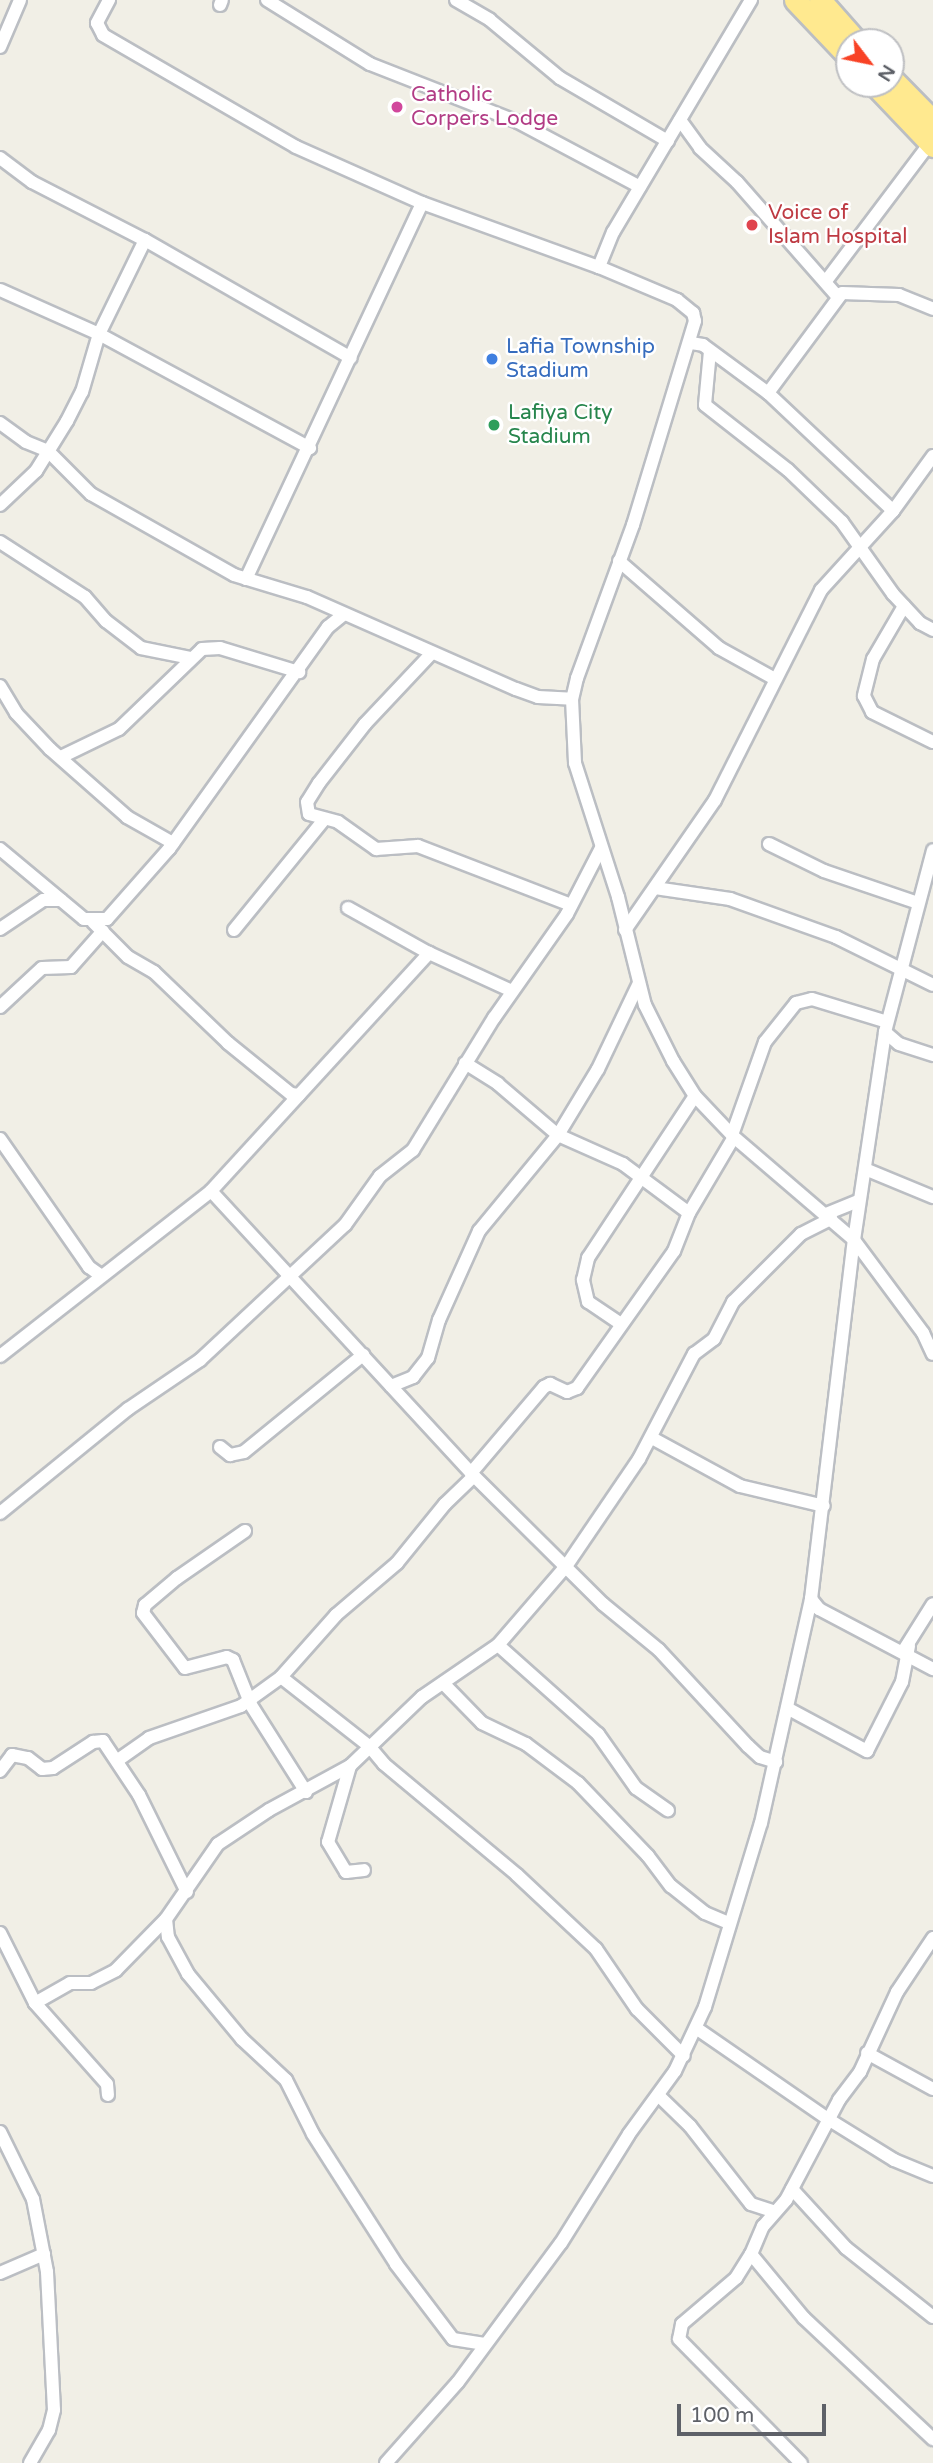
<!DOCTYPE html>
<style>
body{margin:0}
#map{position:relative;width:933px;height:2463px;overflow:hidden;background:#f1efe6;font-family:"Varela Round",sans-serif}
div>[style]{position:absolute}
[style*='--x']{left:calc(var(--x)*1px);top:calc(var(--y)*1px);width:calc(var(--w)*1px);rotate:calc(var(--a)*1deg)}
.roads{filter:drop-shadow(2px 0 #bbbec3) drop-shadow(-2px 0 #bbbec3) drop-shadow(0 2px #bbbec3) drop-shadow(0 -2px #bbbec3)}
.street>*{height:12px;margin:-6px;padding:0 6px;transform-origin:6px;border-radius:6px;background:#fff}
.highway>*{height:21px;margin:-10.5px;padding:0 10.5px;transform-origin:10.5px;border-radius:10.5px;background:#ffe98f}
.dots>*{width:19px;height:19px;translate:-50% -50%;box-sizing:border-box;border:4px solid #fff;border-radius:50%}
span{translate:-50% -50%;white-space:nowrap;text-align:center;line-height:1.15;-webkit-text-stroke:5px #fff;paint-order:stroke}
.hotel-label{font-size:21px;color:#b23c85}
.left{translate:0 -50%;text-align:left}
.health-label{font-size:21px;color:#be3a42}
.shop-label{font-size:21px;color:#366cbe}
.leisure-label{font-size:21px;color:#27864d}
.north{position:absolute;left:835px;top:28px;width:70px;height:70px;box-sizing:border-box;background:#fff;border:2px solid #bfc0c3;border-radius:50%;rotate:122deg;font-size:19px;font-weight:700;line-height:28px;text-align:center;color:#5e6168}
.north::after{content:'';display:block;margin:auto;width:24px;height:32px;background:#f84225;clip-path:polygon(50% 0,100% 100%,50% 72%,0 100%)}
.scale{position:absolute;left:677px;top:2404px;width:149px;height:32px;box-sizing:border-box;border:4px solid #5e6168;border-top:0;padding-left:9px;font-size:21px;line-height:24px;white-space:nowrap;color:#5e6168;-webkit-text-stroke:5px #fff;paint-order:stroke}
</style>
<div id="map">
<div class="roads">
<div class="street">
<i style="--x:109;--y:0;--w:26;--a:118"></i>
<i style="--x:97;--y:23;--w:13;--a:63"></i>
<i style="--x:103;--y:35;--w:223;--a:30.1"></i>
<i style="--x:296;--y:147;--w:138;--a:24"></i>
<i style="--x:422;--y:203;--w:188;--a:19.9"></i>
<i style="--x:267;--y:0;--w:121;--a:31.9"></i>
<i style="--x:370;--y:64;--w:159;--a:21.4"></i>
<i style="--x:518;--y:122;--w:138;--a:28"></i>
<i style="--x:456;--y:0;--w:39;--a:30"></i>
<i style="--x:490;--y:20;--w:91;--a:39.6"></i>
<i style="--x:560;--y:78;--w:125;--a:30.3"></i>
<i style="--x:751;--y:0;--w:270;--a:120.7"></i>
<i style="--x:613;--y:232;--w:38;--a:112"></i>
<i style="--x:599;--y:267;--w:85;--a:22.9"></i>
<i style="--x:677;--y:300;--w:21;--a:39"></i>
<i style="--x:693;--y:313;--w:8;--a:76"></i>
<i style="--x:695;--y:321;--w:213;--a:106.9"></i>
<i style="--x:633;--y:525;--w:163;--a:110.1"></i>
<i style="--x:577;--y:678;--w:22;--a:103"></i>
<i style="--x:572;--y:699;--w:64;--a:87.3"></i>
<i style="--x:575;--y:763;--w:141;--a:72.2"></i>
<i style="--x:618;--y:897;--w:111;--a:76"></i>
<i style="--x:645;--y:1005;--w:63;--a:63.4"></i>
<i style="--x:673;--y:1061;--w:41;--a:57.8"></i>
<i style="--x:695;--y:1096;--w:57;--a:46.4"></i>
<i style="--x:734;--y:1137;--w:158;--a:40.6"></i>
<i style="--x:854;--y:1240;--w:116;--a:53.4"></i>
<i style="--x:923;--y:1333;--w:23;--a:65"></i>
<i style="--x:220;--y:5;--w:5;--a:-68"></i>
<i style="--x:0;--y:47;--w:51;--a:-66.9"></i>
<i style="--x:680;--y:120;--w:34;--a:54"></i>
<i style="--x:700;--y:148;--w:50;--a:42.6"></i>
<i style="--x:737;--y:182;--w:152;--a:48.7"></i>
<i style="--x:0;--y:158;--w:40;--a:37"></i>
<i style="--x:32;--y:182;--w:127;--a:27.2"></i>
<i style="--x:145;--y:240;--w:105;--a:116.1"></i>
<i style="--x:99;--y:334;--w:108;--a:-156"></i>
<i style="--x:145;--y:240;--w:237;--a:29.8"></i>
<i style="--x:826;--y:281;--w:173;--a:-53"></i>
<i style="--x:691;--y:343;--w:12;--a:9"></i>
<i style="--x:703;--y:345;--w:81;--a:36.4"></i>
<i style="--x:768;--y:393;--w:172;--a:43.3"></i>
<i style="--x:710;--y:351;--w:54;--a:95.3"></i>
<i style="--x:705;--y:405;--w:105;--a:38.1"></i>
<i style="--x:788;--y:470;--w:75;--a:43.9"></i>
<i style="--x:842;--y:522;--w:88;--a:54.7"></i>
<i style="--x:893;--y:594;--w:40;--a:47"></i>
<i style="--x:920;--y:623;--w:15;--a:28"></i>
<i style="--x:768;--y:393;--w:124;--a:-53.5"></i>
<i style="--x:842;--y:293;--w:57;--a:2"></i>
<i style="--x:899;--y:295;--w:37;--a:22"></i>
<i style="--x:0;--y:423;--w:32;--a:36"></i>
<i style="--x:26;--y:442;--w:24;--a:22"></i>
<i style="--x:48;--y:451;--w:61;--a:45"></i>
<i style="--x:91;--y:494;--w:164;--a:29.5"></i>
<i style="--x:234;--y:575;--w:76;--a:16.8"></i>
<i style="--x:307;--y:597;--w:228;--a:23.8"></i>
<i style="--x:516;--y:689;--w:23;--a:20"></i>
<i style="--x:538;--y:697;--w:34;--a:3"></i>
<i style="--x:0;--y:505;--w:50;--a:-43.4"></i>
<i style="--x:36;--y:471;--w:59;--a:-58.2"></i>
<i style="--x:67;--y:421;--w:33;--a:-63"></i>
<i style="--x:82;--y:392;--w:60;--a:-73.7"></i>
<i style="--x:99;--y:334;--w:240;--a:28.4"></i>
<i style="--x:0;--y:542;--w:101;--a:32.9"></i>
<i style="--x:85;--y:597;--w:32;--a:49"></i>
<i style="--x:106;--y:621;--w:44;--a:37.6"></i>
<i style="--x:141;--y:648;--w:50;--a:11.5"></i>
<i style="--x:619;--y:561;--w:133;--a:41"></i>
<i style="--x:719;--y:648;--w:64;--a:29"></i>
<i style="--x:246;--y:579;--w:415;--a:-64.9"></i>
<i style="--x:904;--y:606;--w:61;--a:120.3"></i>
<i style="--x:873;--y:659;--w:38;--a:104"></i>
<i style="--x:864;--y:696;--w:18;--a:63"></i>
<i style="--x:872;--y:712;--w:68;--a:26.2"></i>
<i style="--x:430;--y:655;--w:95;--a:133.3"></i>
<i style="--x:365;--y:724;--w:75;--a:127.9"></i>
<i style="--x:319;--y:783;--w:22;--a:122"></i>
<i style="--x:307;--y:802;--w:12;--a:81"></i>
<i style="--x:309;--y:814;--w:30;--a:15"></i>
<i style="--x:338;--y:822;--w:47;--a:35.4"></i>
<i style="--x:376;--y:849;--w:42;--a:-4.1"></i>
<i style="--x:418;--y:846;--w:164;--a:21.1"></i>
<i style="--x:0;--y:686;--w:31;--a:59"></i>
<i style="--x:16;--y:713;--w:50;--a:46.6"></i>
<i style="--x:50;--y:749;--w:103;--a:41.4"></i>
<i style="--x:127;--y:817;--w:53;--a:29.5"></i>
<i style="--x:61;--y:757;--w:64;--a:-25.8"></i>
<i style="--x:119;--y:729;--w:115;--a:-43.9"></i>
<i style="--x:202;--y:649;--w:18;--a:-3"></i>
<i style="--x:220;--y:648;--w:83;--a:16.9"></i>
<i style="--x:769;--y:844;--w:61;--a:26.1"></i>
<i style="--x:824;--y:871;--w:99;--a:18.8"></i>
<i style="--x:0;--y:849;--w:109;--a:39.8"></i>
<i style="--x:84;--y:919;--w:23;--a:0"></i>
<i style="--x:107;--y:919;--w:94;--a:-48.5"></i>
<i style="--x:169;--y:849;--w:273;--a:-54.4"></i>
<i style="--x:328;--y:627;--w:19;--a:-39"></i>
<i style="--x:655;--y:888;--w:76;--a:8.3"></i>
<i style="--x:730;--y:899;--w:113;--a:19.7"></i>
<i style="--x:836;--y:937;--w:108;--a:26.3"></i>
<i style="--x:348;--y:908;--w:93;--a:29.1"></i>
<i style="--x:93;--y:922;--w:49;--a:45"></i>
<i style="--x:128;--y:957;--w:30;--a:30"></i>
<i style="--x:154;--y:972;--w:103;--a:43.8"></i>
<i style="--x:228;--y:1043;--w:81;--a:39"></i>
<i style="--x:291;--y:1094;--w:8;--a:7"></i>
<i style="--x:0;--y:929;--w:52;--a:-34"></i>
<i style="--x:43;--y:900;--w:18;--a:0"></i>
<i style="--x:234;--y:930;--w:141;--a:-50.8"></i>
<i style="--x:625;--y:930;--w:158;--a:-55.3"></i>
<i style="--x:715;--y:800;--w:235;--a:-63.2"></i>
<i style="--x:821;--y:590;--w:107;--a:-47.7"></i>
<i style="--x:893;--y:511;--w:68;--a:-54"></i>
<i style="--x:0;--y:1007;--w:57;--a:-42.9"></i>
<i style="--x:42;--y:968;--w:29;--a:-2"></i>
<i style="--x:71;--y:967;--w:48;--a:-48.4"></i>
<i style="--x:885;--y:1032;--w:18;--a:41"></i>
<i style="--x:899;--y:1044;--w:36;--a:18"></i>
<i style="--x:465;--y:1063;--w:39;--a:32"></i>
<i style="--x:498;--y:1084;--w:79;--a:40.4"></i>
<i style="--x:558;--y:1135;--w:71;--a:24"></i>
<i style="--x:623;--y:1164;--w:82;--a:36.6"></i>
<i style="--x:689;--y:1213;--w:88;--a:-59.4"></i>
<i style="--x:732;--y:1135;--w:99;--a:-70.5"></i>
<i style="--x:765;--y:1042;--w:50;--a:-51.5"></i>
<i style="--x:796;--y:1003;--w:16;--a:-14"></i>
<i style="--x:812;--y:999;--w:78;--a:17"></i>
<i style="--x:0;--y:1139;--w:156;--a:55.2"></i>
<i style="--x:89;--y:1267;--w:14;--a:36"></i>
<i style="--x:865;--y:1169;--w:74;--a:22.4"></i>
<i style="--x:211;--y:1191;--w:384;--a:47.3"></i>
<i style="--x:471;--y:1473;--w:186;--a:44.8"></i>
<i style="--x:603;--y:1604;--w:72;--a:39.4"></i>
<i style="--x:659;--y:1650;--w:131;--a:47.2"></i>
<i style="--x:748;--y:1746;--w:16;--a:43"></i>
<i style="--x:760;--y:1757;--w:17;--a:17"></i>
<i style="--x:826;--y:1214;--w:35;--a:-22"></i>
<i style="--x:621;--y:1324;--w:40;--a:-146"></i>
<i style="--x:588;--y:1302;--w:23;--a:-103"></i>
<i style="--x:583;--y:1280;--w:23;--a:-77"></i>
<i style="--x:588;--y:1258;--w:194;--a:-56.6"></i>
<i style="--x:0;--y:1356;--w:268;--a:-38"></i>
<i style="--x:211;--y:1191;--w:323;--a:-47.5"></i>
<i style="--x:429;--y:953;--w:91;--a:24.6"></i>
<i style="--x:391;--y:1386;--w:24;--a:-22"></i>
<i style="--x:413;--y:1377;--w:24;--a:-52"></i>
<i style="--x:428;--y:1358;--w:40;--a:-74"></i>
<i style="--x:439;--y:1320;--w:98;--a:-65.8"></i>
<i style="--x:479;--y:1231;--w:124;--a:-50.5"></i>
<i style="--x:558;--y:1135;--w:77;--a:-58.8"></i>
<i style="--x:598;--y:1069;--w:95;--a:-64.5"></i>
<i style="--x:652;--y:1438;--w:100;--a:28.6"></i>
<i style="--x:740;--y:1486;--w:86;--a:13.4"></i>
<i style="--x:220;--y:1447;--w:13;--a:39"></i>
<i style="--x:230;--y:1455;--w:14;--a:-12"></i>
<i style="--x:244;--y:1452;--w:154;--a:-39.2"></i>
<i style="--x:471;--y:1473;--w:113;--a:-49.7"></i>
<i style="--x:544;--y:1387;--w:7;--a:-27"></i>
<i style="--x:550;--y:1384;--w:19;--a:25"></i>
<i style="--x:567;--y:1392;--w:11;--a:-22"></i>
<i style="--x:577;--y:1388;--w:168;--a:-54.7"></i>
<i style="--x:674;--y:1251;--w:41;--a:-68.5"></i>
<i style="--x:0;--y:1513;--w:165;--a:-39.1"></i>
<i style="--x:128;--y:1409;--w:87;--a:-34.2"></i>
<i style="--x:200;--y:1360;--w:198;--a:-43"></i>
<i style="--x:345;--y:1225;--w:60;--a:-54.5"></i>
<i style="--x:380;--y:1176;--w:42;--a:-38.2"></i>
<i style="--x:413;--y:1150;--w:155;--a:-58.5"></i>
<i style="--x:494;--y:1018;--w:127;--a:-54.9"></i>
<i style="--x:567;--y:914;--w:74;--a:-62.7"></i>
<i style="--x:245;--y:1531;--w:83;--a:145.3"></i>
<i style="--x:177;--y:1578;--w:42;--a:139.8"></i>
<i style="--x:145;--y:1605;--w:8;--a:104"></i>
<i style="--x:143;--y:1613;--w:69;--a:52.6"></i>
<i style="--x:185;--y:1668;--w:43;--a:-14.7"></i>
<i style="--x:227;--y:1657;--w:7;--a:27"></i>
<i style="--x:233;--y:1660;--w:48;--a:68.2"></i>
<i style="--x:251;--y:1705;--w:103;--a:57.7"></i>
<i style="--x:811;--y:1599;--w:13;--a:51"></i>
<i style="--x:819;--y:1609;--w:129;--a:27.8"></i>
<i style="--x:498;--y:1645;--w:134;--a:41.7"></i>
<i style="--x:598;--y:1734;--w:66;--a:54.9"></i>
<i style="--x:636;--y:1788;--w:39;--a:35"></i>
<i style="--x:904;--y:1650;--w:54;--a:-57.8"></i>
<i style="--x:281;--y:1677;--w:112;--a:38.1"></i>
<i style="--x:369;--y:1746;--w:23;--a:50"></i>
<i style="--x:384;--y:1764;--w:173;--a:39.8"></i>
<i style="--x:517;--y:1875;--w:108;--a:43.1"></i>
<i style="--x:596;--y:1949;--w:73;--a:55.7"></i>
<i style="--x:637;--y:2009;--w:66;--a:45"></i>
<i style="--x:443;--y:1683;--w:56;--a:45.7"></i>
<i style="--x:482;--y:1723;--w:49;--a:25.5"></i>
<i style="--x:526;--y:1744;--w:65;--a:36.9"></i>
<i style="--x:578;--y:1783;--w:101;--a:46.2"></i>
<i style="--x:648;--y:1856;--w:38;--a:53"></i>
<i style="--x:671;--y:1886;--w:43;--a:38.5"></i>
<i style="--x:705;--y:1913;--w:25;--a:23"></i>
<i style="--x:787;--y:1708;--w:91;--a:28.3"></i>
<i style="--x:867;--y:1751;--w:77;--a:-63.1"></i>
<i style="--x:902;--y:1682;--w:37;--a:-79"></i>
<i style="--x:118;--y:1760;--w:38;--a:-35"></i>
<i style="--x:149;--y:1738;--w:97;--a:-19.2"></i>
<i style="--x:241;--y:1706;--w:49;--a:-35.9"></i>
<i style="--x:281;--y:1677;--w:83;--a:-48.4"></i>
<i style="--x:336;--y:1615;--w:80;--a:-40.4"></i>
<i style="--x:397;--y:1563;--w:76;--a:-50.9"></i>
<i style="--x:445;--y:1504;--w:40;--a:-44"></i>
<i style="--x:350;--y:1766;--w:79;--a:106.1"></i>
<i style="--x:328;--y:1842;--w:35;--a:59"></i>
<i style="--x:346;--y:1872;--w:18;--a:-6"></i>
<i style="--x:0;--y:1771;--w:20;--a:-53"></i>
<i style="--x:12;--y:1755;--w:16;--a:11"></i>
<i style="--x:28;--y:1758;--w:18;--a:38"></i>
<i style="--x:42;--y:1769;--w:11;--a:-5"></i>
<i style="--x:53;--y:1768;--w:48;--a:-33"></i>
<i style="--x:93;--y:1742;--w:10;--a:-6"></i>
<i style="--x:103;--y:1741;--w:65;--a:56.3"></i>
<i style="--x:139;--y:1795;--w:108;--a:63.7"></i>
<i style="--x:166;--y:1919;--w:18;--a:84"></i>
<i style="--x:168;--y:1937;--w:42;--a:61.6"></i>
<i style="--x:188;--y:1974;--w:85;--a:50.3"></i>
<i style="--x:242;--y:2039;--w:60;--a:43"></i>
<i style="--x:286;--y:2080;--w:60;--a:63.4"></i>
<i style="--x:313;--y:2134;--w:154;--a:57.4"></i>
<i style="--x:396;--y:2264;--w:94;--a:52.8"></i>
<i style="--x:453;--y:2339;--w:32;--a:9"></i>
<i style="--x:0;--y:1933;--w:78;--a:63.4"></i>
<i style="--x:35;--y:2003;--w:108;--a:48.4"></i>
<i style="--x:107;--y:2084;--w:11;--a:85"></i>
<i style="--x:933;--y:1938;--w:65;--a:123.7"></i>
<i style="--x:897;--y:1992;--w:88;--a:114.8"></i>
<i style="--x:860;--y:2072;--w:35;--a:127"></i>
<i style="--x:839;--y:2100;--w:113;--a:117.9"></i>
<i style="--x:786;--y:2200;--w:35;--a:131"></i>
<i style="--x:763;--y:2226;--w:30;--a:113"></i>
<i style="--x:751;--y:2254;--w:83;--a:50.4"></i>
<i style="--x:804;--y:2318;--w:177;--a:43.2"></i>
<i style="--x:35;--y:2003;--w:40;--a:-29.7"></i>
<i style="--x:70;--y:1983;--w:21;--a:0"></i>
<i style="--x:91;--y:1983;--w:28;--a:-27"></i>
<i style="--x:116;--y:1970;--w:71;--a:-45.6"></i>
<i style="--x:166;--y:1919;--w:91;--a:-55.3"></i>
<i style="--x:218;--y:1844;--w:61;--a:-33.7"></i>
<i style="--x:269;--y:1810;--w:92;--a:-28.5"></i>
<i style="--x:350;--y:1766;--w:100;--a:-43.8"></i>
<i style="--x:422;--y:1697;--w:92;--a:-34.4"></i>
<i style="--x:498;--y:1645;--w:106;--a:-49.2"></i>
<i style="--x:567;--y:1565;--w:128;--a:-55.8"></i>
<i style="--x:639;--y:1459;--w:119;--a:-62.4"></i>
<i style="--x:694;--y:1354;--w:25;--a:-37"></i>
<i style="--x:714;--y:1339;--w:42;--a:-62.8"></i>
<i style="--x:733;--y:1302;--w:96;--a:-45"></i>
<i style="--x:801;--y:1234;--w:34;--a:-27"></i>
<i style="--x:696;--y:2028;--w:160;--a:34.6"></i>
<i style="--x:828;--y:2119;--w:78;--a:31.8"></i>
<i style="--x:894;--y:2160;--w:42;--a:22.3"></i>
<i style="--x:867;--y:2053;--w:75;--a:28.6"></i>
<i style="--x:659;--y:2096;--w:43;--a:44.1"></i>
<i style="--x:690;--y:2126;--w:99;--a:52"></i>
<i style="--x:751;--y:2204;--w:25;--a:18"></i>
<i style="--x:0;--y:2132;--w:75;--a:63.8"></i>
<i style="--x:33;--y:2199;--w:74;--a:79.1"></i>
<i style="--x:47;--y:2272;--w:138;--a:87.1"></i>
<i style="--x:54;--y:2410;--w:21;--a:104"></i>
<i style="--x:49;--y:2430;--w:38;--a:120"></i>
<i style="--x:792;--y:2189;--w:80;--a:47.5"></i>
<i style="--x:846;--y:2248;--w:111;--a:38.4"></i>
<i style="--x:751;--y:2254;--w:28;--a:122"></i>
<i style="--x:736;--y:2278;--w:71;--a:139.6"></i>
<i style="--x:682;--y:2324;--w:15;--a:101"></i>
<i style="--x:679;--y:2339;--w:174;--a:45.5"></i>
<i style="--x:0;--y:2273;--w:48;--a:-23.4"></i>
<i style="--x:386;--y:2463;--w:108;--a:-48.4"></i>
<i style="--x:458;--y:2382;--w:173;--a:-53.5"></i>
<i style="--x:561;--y:2243;--w:128;--a:-58"></i>
<i style="--x:629;--y:2134;--w:78;--a:-53.9"></i>
<i style="--x:675;--y:2071;--w:71;--a:-64.9"></i>
<i style="--x:705;--y:2007;--w:192;--a:-73.1"></i>
<i style="--x:761;--y:1823;--w:230;--a:-77.4"></i>
<i style="--x:811;--y:1599;--w:362;--a:-83.2"></i>
<i style="--x:854;--y:1240;--w:210;--a:-81.5"></i>
<i style="--x:885;--y:1032;--w:188;--a:-75.2"></i>
</div>
<div class="highway">
<i style="--x:795;--y:0;--w:79;--a:46.5"></i>
<i style="--x:820;--y:0;--w:56;--a:48.6"></i>
<i style="--x:891;--y:78;--w:60;--a:45.7"></i>
<i style="--x:874;--y:84;--w:86;--a:46.4"></i>
</div>
</div>
<div class="dots">
<i style="left:397px;top:107px;background:#d1479c"></i>
<i style="left:752px;top:225px;background:#e0444e"></i>
<i style="left:492px;top:359px;background:#3f7fe0"></i>
<i style="left:494px;top:425px;background:#2e9e5b"></i>
</div>
<div class="hotel-label">
<span class="left" style="left:411px;top:107px">Catholic<br>Corpers Lodge</span>
</div>
<div class="health-label">
<span class="left" style="left:768px;top:225px">Voice of<br>Islam Hospital</span>
</div>
<div class="shop-label">
<span class="left" style="left:506px;top:359px">Lafia Township<br>Stadium</span>
</div>
<div class="leisure-label">
<span class="left" style="left:508px;top:425px">Lafiya City<br>Stadium</span>
</div>
<div class="north">N</div>
<div class="scale">100 m</div>
</div>
